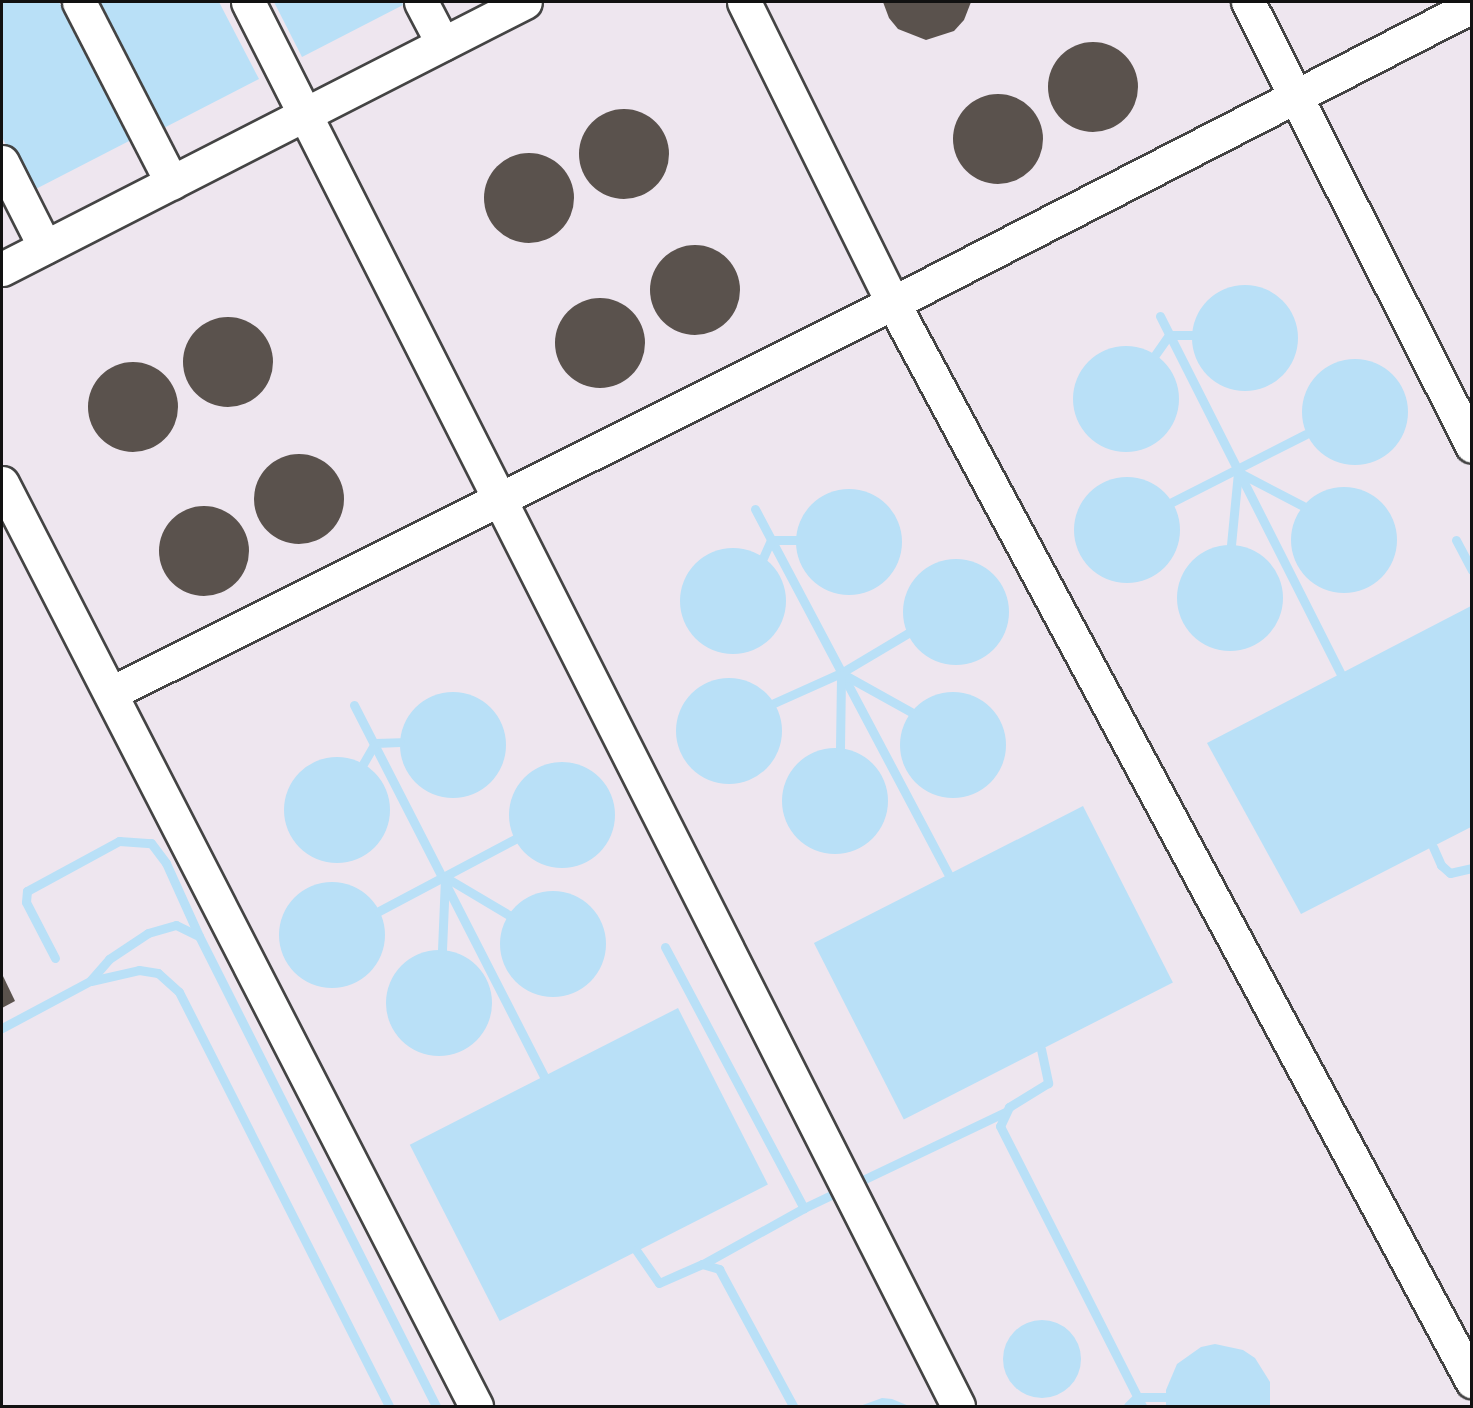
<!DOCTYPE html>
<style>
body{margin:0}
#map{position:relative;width:1473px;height:1408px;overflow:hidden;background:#fffdf5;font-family:Literata,serif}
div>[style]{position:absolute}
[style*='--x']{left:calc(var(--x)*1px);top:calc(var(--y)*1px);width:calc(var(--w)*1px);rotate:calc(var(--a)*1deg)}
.industrial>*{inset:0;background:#eee6ef;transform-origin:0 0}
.water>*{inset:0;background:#b9e0f7;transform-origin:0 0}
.round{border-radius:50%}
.stream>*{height:9px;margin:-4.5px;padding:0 4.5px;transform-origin:4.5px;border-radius:4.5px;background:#b9e0f7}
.building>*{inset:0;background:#5a524d}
.roads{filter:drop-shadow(2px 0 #444) drop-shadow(-2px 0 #444) drop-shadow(0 2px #444) drop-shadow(0 -2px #444)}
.minor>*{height:33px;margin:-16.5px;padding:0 16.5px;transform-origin:16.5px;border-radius:16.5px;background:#fff}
span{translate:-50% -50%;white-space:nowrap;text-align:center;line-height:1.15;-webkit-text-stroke:6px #fff;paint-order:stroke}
.frame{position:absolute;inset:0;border:3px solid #111;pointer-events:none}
</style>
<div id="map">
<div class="industrial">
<i style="left:2px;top:2px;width:1469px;height:1404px"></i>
</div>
<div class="water">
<i style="clip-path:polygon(2px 2px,59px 2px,131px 140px,30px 192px,2px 137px)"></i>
<i style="clip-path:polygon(91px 2px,219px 2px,259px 79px,158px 131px)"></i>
<i style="clip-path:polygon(274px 2px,402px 2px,403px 5px,302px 57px)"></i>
<i class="round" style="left:1192px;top:285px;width:106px;height:106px"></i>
<i class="round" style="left:1073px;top:346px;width:106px;height:106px"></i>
<i class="round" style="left:1302px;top:359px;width:106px;height:106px"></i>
<i class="round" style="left:1074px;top:477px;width:106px;height:106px"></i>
<i class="round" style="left:1291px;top:487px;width:106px;height:106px"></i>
<i class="round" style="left:796px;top:489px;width:106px;height:106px"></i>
<i class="round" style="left:1177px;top:545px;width:106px;height:106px"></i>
<i class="round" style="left:680px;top:548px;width:106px;height:106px"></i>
<i class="round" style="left:903px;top:559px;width:106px;height:106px"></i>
<i style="clip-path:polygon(1471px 606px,1471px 827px,1301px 914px,1207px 743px)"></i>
<i class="round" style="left:676px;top:678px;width:106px;height:106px"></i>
<i class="round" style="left:400px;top:692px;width:106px;height:106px"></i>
<i class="round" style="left:900px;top:692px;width:106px;height:106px"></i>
<i class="round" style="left:782px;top:748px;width:106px;height:106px"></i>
<i class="round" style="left:284px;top:757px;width:106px;height:106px"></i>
<i class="round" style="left:509px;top:762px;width:106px;height:106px"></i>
<i style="left:1083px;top:806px;width:198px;height:302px;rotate:63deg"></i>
<i class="round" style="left:279px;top:882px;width:106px;height:106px"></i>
<i class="round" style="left:500px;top:891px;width:106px;height:106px"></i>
<i class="round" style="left:386px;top:950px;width:106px;height:106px"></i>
<i style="left:678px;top:1008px;width:198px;height:301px;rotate:63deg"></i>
<i class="round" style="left:1003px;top:1320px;width:78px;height:78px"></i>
<i style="clip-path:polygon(1215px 1344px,1243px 1350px,1255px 1358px,1270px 1382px,1270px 1406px,1166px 1406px,1166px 1390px,1177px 1364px,1201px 1347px)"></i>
<i style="clip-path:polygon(882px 1398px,892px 1399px,909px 1406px,860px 1406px)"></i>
</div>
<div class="stream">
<i style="--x:1160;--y:316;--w:401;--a:63.2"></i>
<i style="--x:1155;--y:355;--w:24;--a:-55"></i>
<i style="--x:1169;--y:335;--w:23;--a:0"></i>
<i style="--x:1238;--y:472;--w:73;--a:27.6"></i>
<i style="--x:1172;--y:502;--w:150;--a:-26.9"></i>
<i style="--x:755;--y:509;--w:415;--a:62.1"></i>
<i style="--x:1456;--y:540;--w:34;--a:62"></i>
<i style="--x:1231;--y:545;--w:73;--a:-84.5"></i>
<i style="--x:763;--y:558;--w:20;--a:-66"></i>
<i style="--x:771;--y:540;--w:25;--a:0"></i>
<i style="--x:841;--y:673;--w:80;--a:29.1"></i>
<i style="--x:774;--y:703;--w:73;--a:-24.1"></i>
<i style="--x:841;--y:673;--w:78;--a:-30.8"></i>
<i style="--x:354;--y:705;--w:418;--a:62.9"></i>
<i style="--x:840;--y:748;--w:73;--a:-89.2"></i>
<i style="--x:363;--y:764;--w:24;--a:-60"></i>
<i style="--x:375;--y:743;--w:25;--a:-2"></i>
<i style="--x:1433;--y:847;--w:20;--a:66"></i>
<i style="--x:1441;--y:865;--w:12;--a:42"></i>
<i style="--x:1450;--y:873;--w:23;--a:-13"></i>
<i style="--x:445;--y:877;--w:74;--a:30.7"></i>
<i style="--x:379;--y:911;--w:154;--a:-27.9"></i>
<i style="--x:665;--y:947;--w:296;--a:62"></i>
<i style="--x:804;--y:1208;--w:223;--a:-25.5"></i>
<i style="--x:442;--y:950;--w:71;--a:-87.6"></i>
<i style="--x:55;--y:958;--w:63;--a:-117.4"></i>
<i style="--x:26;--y:902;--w:11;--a:-85"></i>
<i style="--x:27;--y:891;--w:105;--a:-28.5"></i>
<i style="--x:119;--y:841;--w:32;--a:4"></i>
<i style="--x:151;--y:843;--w:25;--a:53"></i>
<i style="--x:166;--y:863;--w:80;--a:65.7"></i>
<i style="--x:91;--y:981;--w:49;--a:-12.9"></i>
<i style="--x:139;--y:970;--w:19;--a:9"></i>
<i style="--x:158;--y:973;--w:28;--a:42"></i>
<i style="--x:179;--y:992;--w:464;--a:63.1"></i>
<i style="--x:2;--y:1028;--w:100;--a:-28.1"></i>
<i style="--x:90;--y:981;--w:29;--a:-49"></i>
<i style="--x:109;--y:959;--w:47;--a:-33.7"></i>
<i style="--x:148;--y:933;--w:29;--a:-16"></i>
<i style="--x:176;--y:925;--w:25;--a:26"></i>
<i style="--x:199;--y:936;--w:526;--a:63.24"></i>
<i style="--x:1041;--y:1049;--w:35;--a:78"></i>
<i style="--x:1048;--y:1083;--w:46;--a:148.4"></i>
<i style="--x:1009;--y:1107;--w:21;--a:115"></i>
<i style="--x:1000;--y:1126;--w:314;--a:63.1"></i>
<i style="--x:636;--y:1250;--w:40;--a:55.1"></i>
<i style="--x:659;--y:1283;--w:47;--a:-23.8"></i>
<i style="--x:702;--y:1264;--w:18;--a:16"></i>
<i style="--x:719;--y:1269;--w:156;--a:61.6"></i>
<i style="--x:703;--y:1264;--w:115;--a:-29"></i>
<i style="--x:1128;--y:1406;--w:13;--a:-45"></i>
<i style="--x:1137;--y:1397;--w:29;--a:0"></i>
</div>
<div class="building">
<i style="clip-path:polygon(883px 2px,971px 2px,964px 20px,954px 31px,926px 40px,898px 29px,889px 18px)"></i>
<i class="round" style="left:1048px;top:42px;width:90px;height:90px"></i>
<i class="round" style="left:953px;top:94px;width:90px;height:90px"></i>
<i class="round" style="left:579px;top:109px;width:90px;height:90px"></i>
<i class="round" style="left:484px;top:153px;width:90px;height:90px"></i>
<i class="round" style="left:650px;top:245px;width:90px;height:90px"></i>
<i class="round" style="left:555px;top:298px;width:90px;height:90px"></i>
<i class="round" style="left:183px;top:317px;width:90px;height:90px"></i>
<i class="round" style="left:88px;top:362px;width:90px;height:90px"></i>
<i class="round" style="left:254px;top:454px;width:90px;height:90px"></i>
<i class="round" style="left:159px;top:506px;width:90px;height:90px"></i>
<i style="clip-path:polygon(2px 974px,15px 1001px,2px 1008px)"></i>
</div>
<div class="roads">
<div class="minor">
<i style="--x:79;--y:2;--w:203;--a:62.8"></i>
<i style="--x:248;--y:2;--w:1573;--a:63.17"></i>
<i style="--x:421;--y:2;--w:47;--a:62.4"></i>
<i style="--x:744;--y:2;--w:336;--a:63.7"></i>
<i style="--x:893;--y:303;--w:1224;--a:61.76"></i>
<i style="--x:1248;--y:2;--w:497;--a:63.2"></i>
<i style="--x:2;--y:162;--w:95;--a:63.2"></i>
<i style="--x:2;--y:269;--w:587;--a:-27.05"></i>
<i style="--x:2;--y:483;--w:1038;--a:62.82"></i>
<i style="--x:111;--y:693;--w:874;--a:-26.51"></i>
<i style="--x:893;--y:303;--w:651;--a:-27.16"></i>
</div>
</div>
<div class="frame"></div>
</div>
